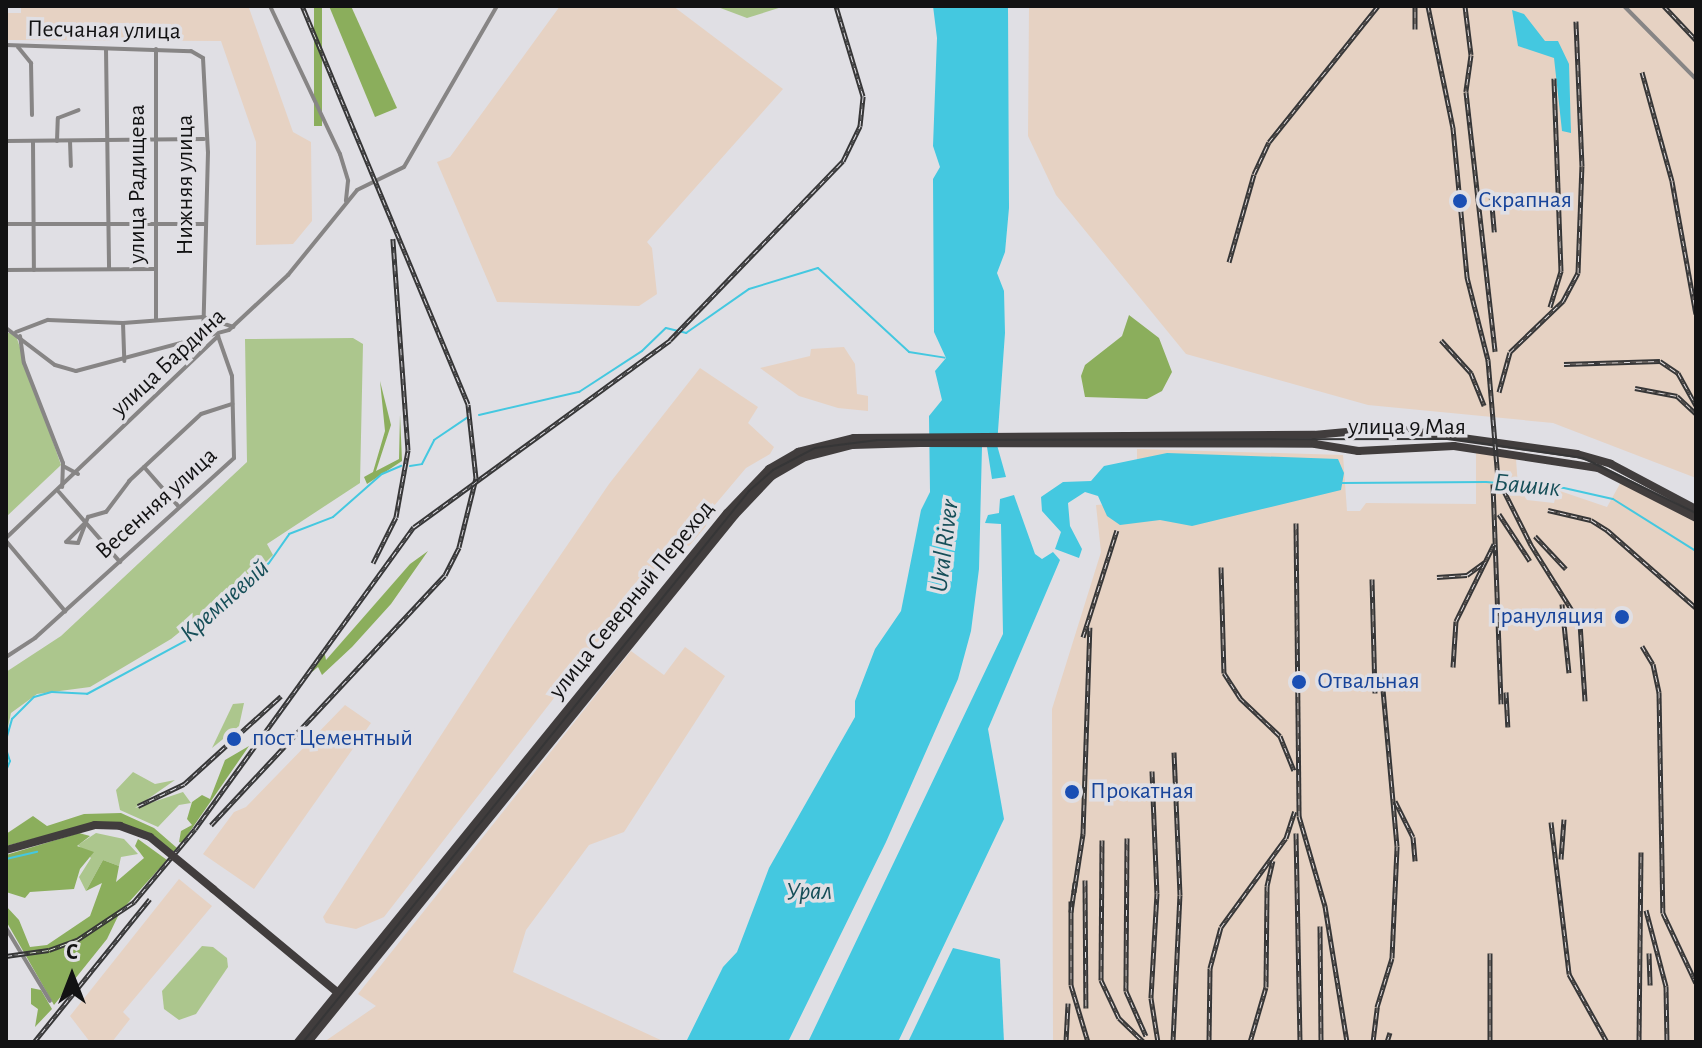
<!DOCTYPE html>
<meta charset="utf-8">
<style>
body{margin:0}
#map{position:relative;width:1702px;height:1048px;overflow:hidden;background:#e0dfe4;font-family:"Alegreya Sans",sans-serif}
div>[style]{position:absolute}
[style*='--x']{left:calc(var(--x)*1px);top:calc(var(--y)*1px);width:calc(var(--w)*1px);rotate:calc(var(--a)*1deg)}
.industrial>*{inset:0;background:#e6d2c3}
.green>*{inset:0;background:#acc68d}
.forest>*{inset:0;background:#8bae5c;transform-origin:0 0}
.water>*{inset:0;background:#44c8e0}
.stream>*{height:2px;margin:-1px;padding:0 1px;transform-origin:1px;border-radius:1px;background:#44c8e0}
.street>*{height:4px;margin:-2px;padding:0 2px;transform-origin:2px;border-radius:2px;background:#878585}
.primary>*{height:8px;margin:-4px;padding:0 4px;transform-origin:4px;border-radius:4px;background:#413d3d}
.tram>*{height:2px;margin:-1px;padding:0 1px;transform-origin:1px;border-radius:1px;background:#363637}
.rail>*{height:5px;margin-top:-2.5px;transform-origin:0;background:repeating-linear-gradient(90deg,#e0dfe4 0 6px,#363637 0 12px);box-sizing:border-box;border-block:2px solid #363637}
.primary-bridge>*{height:8px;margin:-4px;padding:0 4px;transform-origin:4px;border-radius:4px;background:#413d3d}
.dots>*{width:22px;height:22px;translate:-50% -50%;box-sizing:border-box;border:4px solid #e0dfe4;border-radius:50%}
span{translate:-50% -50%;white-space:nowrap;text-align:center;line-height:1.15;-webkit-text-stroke:7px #e0dfe4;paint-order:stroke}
.street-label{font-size:24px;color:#121213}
.transit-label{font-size:24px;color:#164399}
.left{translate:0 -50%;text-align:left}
.right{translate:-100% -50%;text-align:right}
.water-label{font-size:26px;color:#164e58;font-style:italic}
.frame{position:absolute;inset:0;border:8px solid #121213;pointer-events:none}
.north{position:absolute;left:32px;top:936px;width:80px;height:80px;-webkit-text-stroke:6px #e0dfe4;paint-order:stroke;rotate:0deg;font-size:22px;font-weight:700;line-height:32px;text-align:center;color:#121213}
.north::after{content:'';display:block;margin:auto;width:28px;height:36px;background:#121213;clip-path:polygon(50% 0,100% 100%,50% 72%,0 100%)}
</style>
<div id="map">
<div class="industrial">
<i style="clip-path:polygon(21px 6px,249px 8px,293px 132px,311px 142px,312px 221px,293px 244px,256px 245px,256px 142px,221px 41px,6px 40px,6px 13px,21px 13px)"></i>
<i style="clip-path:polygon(560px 6px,673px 6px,783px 89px,647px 242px,652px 248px,657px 294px,639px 306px,497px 302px,437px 162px,450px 157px)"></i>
<i style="clip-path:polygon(1029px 6px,1696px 6px,1696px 478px,1553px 423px,1368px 405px,1186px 354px,1056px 195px,1028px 136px)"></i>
<i style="clip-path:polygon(844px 347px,855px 364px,857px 394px,868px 396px,868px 411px,838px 408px,799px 396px,760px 368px,810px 356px,811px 349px)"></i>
<i style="clip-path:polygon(700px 368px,758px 407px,748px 423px,774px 447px,770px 454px,746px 468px,708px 513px,706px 526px,689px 546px,676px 541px,384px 917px,356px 929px,326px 923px,323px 917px,510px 629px,609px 484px)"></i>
<i style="clip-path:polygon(1137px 449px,1343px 455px,1347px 511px,1360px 511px,1366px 503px,1476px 504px,1476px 452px,1516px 459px,1518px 487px,1527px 500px,1554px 503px,1557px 490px,1607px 507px,1621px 482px,1696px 522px,1696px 1042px,1053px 1042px,1052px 709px,1101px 552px,1096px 505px,1137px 502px)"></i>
<i style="clip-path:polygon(685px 647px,725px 676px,624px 832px,589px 845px,526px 930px,513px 972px,665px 1042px,324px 1042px,376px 1006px,358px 994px,631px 651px,664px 675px)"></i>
<i style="clip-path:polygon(345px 705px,371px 723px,254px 889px,203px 854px,234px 812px,246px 807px)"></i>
<i style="clip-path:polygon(179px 879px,212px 906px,123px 1012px,130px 1019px,112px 1042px,90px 1042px,70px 1016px)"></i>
</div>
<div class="green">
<i style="clip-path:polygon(715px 6px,785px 6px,747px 18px)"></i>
<i style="clip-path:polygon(6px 333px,15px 333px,61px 465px,6px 517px)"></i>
<i style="clip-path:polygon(353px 338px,363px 344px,360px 483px,267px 544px,273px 555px,265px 563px,171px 639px,90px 687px,37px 694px,11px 713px,6px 736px,6px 672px,61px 636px,247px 462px,245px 339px)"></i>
<i style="clip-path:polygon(244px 703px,239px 726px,212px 748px,233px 704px)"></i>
<i style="clip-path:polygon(133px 772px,155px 784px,175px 780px,135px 808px,183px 792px,191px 803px,179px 805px,158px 827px,120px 810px,116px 790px)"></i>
<i style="clip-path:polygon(96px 833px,124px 839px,138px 854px,121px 857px,119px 866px,103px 860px,86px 891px,79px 877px,91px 858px,78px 845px)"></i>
<i style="clip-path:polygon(202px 946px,213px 947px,227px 958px,228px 967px,196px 1014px,179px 1020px,164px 1009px,162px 991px)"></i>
</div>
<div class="forest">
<i style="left:314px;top:6px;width:8px;height:120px"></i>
<i style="clip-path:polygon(329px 6px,351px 6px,397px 108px,375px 117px)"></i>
<i style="clip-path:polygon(1129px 315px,1159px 338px,1172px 372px,1162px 391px,1147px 399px,1085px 397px,1081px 376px,1085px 365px,1122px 336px)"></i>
<i style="clip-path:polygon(380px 381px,391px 425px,376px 471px,399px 459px,400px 414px,402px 461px,367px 484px,364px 477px,373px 472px,385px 431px)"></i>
<i style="clip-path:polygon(428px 551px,391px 604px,352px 647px,322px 675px,318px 667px,312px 672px,324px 650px,326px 660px,410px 564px)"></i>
<i style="clip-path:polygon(249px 746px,182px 843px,179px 842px,181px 831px,192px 825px,187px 819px,192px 802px,202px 795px,210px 799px,225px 760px)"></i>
<i style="clip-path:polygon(121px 813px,154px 828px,177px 848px,172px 853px,152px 837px,98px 822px,6px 846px,6px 834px,33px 816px,47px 826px,84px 814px)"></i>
<i style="clip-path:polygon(79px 833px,90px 836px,77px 846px,94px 852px,80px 869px,74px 889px,30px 892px,25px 898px,6px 892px,6px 855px)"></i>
<i style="clip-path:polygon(138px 839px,167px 860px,120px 912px,107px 939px,54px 1005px,6px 921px,6px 906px,19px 920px,30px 947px,47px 945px,90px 916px,102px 883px,86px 891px,103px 860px,119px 866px,116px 882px,144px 858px,135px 846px)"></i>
<i style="clip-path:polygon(31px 988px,41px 990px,52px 1009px,35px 1027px,38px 1009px,31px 1004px)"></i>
</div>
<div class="water">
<i style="clip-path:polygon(933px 6px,1008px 6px,1009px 208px,1005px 252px,997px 273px,1004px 291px,1005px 333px,997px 445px,1006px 477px,992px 479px,987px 447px,982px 447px,979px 569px,971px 631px,958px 679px,886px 842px,788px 1042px,686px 1042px,723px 967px,737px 952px,769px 868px,855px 717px,855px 701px,875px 649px,901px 611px,921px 510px,930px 492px,929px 416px,942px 400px,935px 371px,946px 358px,934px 332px,933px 179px,940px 167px,933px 146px,937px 38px)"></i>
<i style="clip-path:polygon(1512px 10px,1524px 14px,1545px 41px,1558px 41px,1569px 64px,1571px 133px,1562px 131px,1554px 58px,1518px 46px)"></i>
<i style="clip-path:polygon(1167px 453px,1338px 459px,1344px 473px,1341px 490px,1192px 526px,1160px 520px,1120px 525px,1107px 516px,1098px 496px,1085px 492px,1068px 503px,1070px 526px,1082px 549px,1079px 558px,1055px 549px,1061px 532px,1042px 511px,1041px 497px,1063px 482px,1091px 481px,1104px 466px)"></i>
<i style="clip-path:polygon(1014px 495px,1035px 554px,1042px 559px,1053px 552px,1060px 560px,988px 729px,1004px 819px,898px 1042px,808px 1042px,1003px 634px,1001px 524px,985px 523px,988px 515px,999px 513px,1000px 499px)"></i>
<i style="clip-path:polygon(953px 948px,1000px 959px,1004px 1042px,908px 1042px)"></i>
</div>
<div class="stream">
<i style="--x:479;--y:415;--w:103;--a:-13"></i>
<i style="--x:579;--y:392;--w:75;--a:-33.1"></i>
<i style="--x:642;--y:351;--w:33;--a:-44"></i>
<i style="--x:666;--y:328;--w:21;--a:14"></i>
<i style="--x:686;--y:333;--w:77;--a:-34.9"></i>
<i style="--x:749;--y:289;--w:72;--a:-16.9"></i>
<i style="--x:818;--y:268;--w:124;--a:42.7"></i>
<i style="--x:909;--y:352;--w:36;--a:9"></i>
<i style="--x:410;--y:466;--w:12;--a:-9"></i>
<i style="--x:422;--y:464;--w:27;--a:-63"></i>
<i style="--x:434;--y:440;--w:40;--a:-34"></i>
<i style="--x:1342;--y:483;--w:144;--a:-0.4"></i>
<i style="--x:1486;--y:482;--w:78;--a:4.4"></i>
<i style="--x:1564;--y:488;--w:50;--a:12.7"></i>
<i style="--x:1613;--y:499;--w:98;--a:32.1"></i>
<i style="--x:6;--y:740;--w:22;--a:-74"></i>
<i style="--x:12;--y:719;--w:31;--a:-45"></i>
<i style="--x:34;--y:697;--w:19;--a:-16"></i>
<i style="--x:52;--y:692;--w:35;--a:3"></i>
<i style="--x:87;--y:694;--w:114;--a:-28.4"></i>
<i style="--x:187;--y:640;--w:112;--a:-43.2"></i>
<i style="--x:269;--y:563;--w:35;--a:-55"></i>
<i style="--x:289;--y:534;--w:47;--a:-21.1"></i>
<i style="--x:333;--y:517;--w:65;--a:-41.3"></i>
<i style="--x:382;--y:474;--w:21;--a:-23"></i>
<i style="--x:6;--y:749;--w:13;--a:72"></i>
<i style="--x:10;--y:761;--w:11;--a:112"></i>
<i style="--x:6;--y:859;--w:32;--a:-13"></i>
</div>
<div class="street">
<i style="--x:270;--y:6;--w:164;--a:64.7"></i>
<i style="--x:340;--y:154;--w:28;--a:73"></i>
<i style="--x:348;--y:181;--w:20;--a:96"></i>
<i style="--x:1624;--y:6;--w:103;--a:45.4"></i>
<i style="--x:6;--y:45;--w:185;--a:1.9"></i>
<i style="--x:191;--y:51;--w:14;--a:30"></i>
<i style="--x:203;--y:58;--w:94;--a:87"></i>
<i style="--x:208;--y:152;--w:188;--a:91.5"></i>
<i style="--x:18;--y:47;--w:21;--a:51"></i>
<i style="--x:31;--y:63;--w:52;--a:88.9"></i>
<i style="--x:106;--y:49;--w:220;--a:89.2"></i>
<i style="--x:6;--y:141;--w:198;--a:-0.6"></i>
<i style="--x:33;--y:141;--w:129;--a:89.6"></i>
<i style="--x:57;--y:141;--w:23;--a:-88"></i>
<i style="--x:58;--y:118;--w:22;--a:-21"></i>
<i style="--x:70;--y:141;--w:25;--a:88"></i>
<i style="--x:6;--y:224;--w:198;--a:0"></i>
<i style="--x:6;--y:270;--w:150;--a:-0.4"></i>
<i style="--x:156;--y:319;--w:270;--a:-90"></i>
<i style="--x:123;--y:323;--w:38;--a:88"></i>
<i style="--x:6;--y:328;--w:61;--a:37.1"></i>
<i style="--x:55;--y:365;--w:22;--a:16"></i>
<i style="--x:76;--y:371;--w:158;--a:-15"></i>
<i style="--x:229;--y:330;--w:81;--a:-43"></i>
<i style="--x:288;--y:275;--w:109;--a:-50.9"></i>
<i style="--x:357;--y:190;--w:52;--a:-26.1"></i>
<i style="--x:404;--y:167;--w:186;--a:-60"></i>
<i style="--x:16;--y:332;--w:34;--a:-21"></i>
<i style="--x:48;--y:320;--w:75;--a:2.3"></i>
<i style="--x:123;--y:323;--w:80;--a:-4.3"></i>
<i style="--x:203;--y:317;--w:32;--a:18"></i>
<i style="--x:20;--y:336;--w:27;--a:82"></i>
<i style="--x:24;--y:363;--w:107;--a:68.7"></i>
<i style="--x:63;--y:463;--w:24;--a:92"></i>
<i style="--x:63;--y:466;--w:17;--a:28"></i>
<i style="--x:144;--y:467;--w:53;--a:48.8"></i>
<i style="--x:59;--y:492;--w:93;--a:48.9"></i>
<i style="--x:84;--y:524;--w:25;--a:135"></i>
<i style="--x:66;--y:542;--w:12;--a:5"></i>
<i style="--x:78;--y:543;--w:28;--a:-69"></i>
<i style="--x:88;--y:517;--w:19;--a:-16"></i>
<i style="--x:106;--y:512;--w:39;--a:-53"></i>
<i style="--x:129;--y:481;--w:98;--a:-42.9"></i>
<i style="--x:201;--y:414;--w:33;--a:-18"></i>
<i style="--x:6;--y:538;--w:293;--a:-43.6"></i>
<i style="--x:6;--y:541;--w:92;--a:49.9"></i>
<i style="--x:6;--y:657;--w:35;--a:-33"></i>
<i style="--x:35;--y:638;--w:268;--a:-42.1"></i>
<i style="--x:234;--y:458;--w:82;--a:-91.4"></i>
<i style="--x:232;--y:376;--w:42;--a:-109.3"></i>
<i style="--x:6;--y:928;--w:85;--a:58.9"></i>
</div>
<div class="primary">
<i style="--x:6;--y:850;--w:92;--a:-15.7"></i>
<i style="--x:95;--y:825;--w:25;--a:2"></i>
<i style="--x:120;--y:826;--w:32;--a:20"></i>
<i style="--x:213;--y:889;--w:168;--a:39.7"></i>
<i style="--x:298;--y:1042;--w:681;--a:-50.96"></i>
<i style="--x:727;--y:513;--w:61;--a:-46.3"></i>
<i style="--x:769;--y:469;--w:34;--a:-30"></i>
<i style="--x:798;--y:452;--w:58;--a:-14"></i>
<i style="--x:854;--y:438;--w:460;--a:-0.4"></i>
<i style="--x:1314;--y:435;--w:76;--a:-5.3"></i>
<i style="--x:1390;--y:428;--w:189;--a:7.9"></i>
<i style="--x:1577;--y:454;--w:35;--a:16"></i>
<i style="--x:1611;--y:464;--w:96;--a:27.9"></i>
<i style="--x:308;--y:1042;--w:678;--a:-50.98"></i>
<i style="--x:735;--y:515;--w:54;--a:-46.5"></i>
<i style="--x:772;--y:476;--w:38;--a:-30"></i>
<i style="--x:805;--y:457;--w:49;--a:-14.3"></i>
<i style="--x:852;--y:445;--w:68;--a:-1.7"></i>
<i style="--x:920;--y:443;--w:395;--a:0.1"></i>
<i style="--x:1315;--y:444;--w:44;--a:9.2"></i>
<i style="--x:1358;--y:451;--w:96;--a:-3"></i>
<i style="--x:1454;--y:446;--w:146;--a:8.7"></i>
<i style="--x:1598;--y:468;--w:110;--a:27"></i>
</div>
<div class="tram">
<i style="--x:303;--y:1042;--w:709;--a:-51.01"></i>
<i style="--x:749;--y:491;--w:32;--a:-41"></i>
<i style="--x:773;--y:470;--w:47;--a:-27.6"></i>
<i style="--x:815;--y:448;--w:63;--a:-7.4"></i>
<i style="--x:877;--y:440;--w:576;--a:-0.1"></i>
<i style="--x:1453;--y:439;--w:131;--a:8.3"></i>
<i style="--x:1583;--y:458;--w:126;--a:26"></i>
</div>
<div class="rail">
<i style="--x:1428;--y:6;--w:125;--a:78.4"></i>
<i style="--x:1453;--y:128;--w:150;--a:84.6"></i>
<i style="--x:1467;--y:277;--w:86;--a:75.8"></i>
<i style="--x:1488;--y:360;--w:119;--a:85.2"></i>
<i style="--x:1498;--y:479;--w:74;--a:63.4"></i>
<i style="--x:1531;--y:545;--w:92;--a:57.9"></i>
<i style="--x:1580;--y:623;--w:78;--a:86.3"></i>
<i style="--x:1465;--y:6;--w:49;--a:83"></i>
<i style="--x:1471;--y:55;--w:37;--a:98"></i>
<i style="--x:1466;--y:92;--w:261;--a:83.6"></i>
<i style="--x:1664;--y:6;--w:47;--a:46.7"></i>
<i style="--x:1415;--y:29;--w:23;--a:-90"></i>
<i style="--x:1642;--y:72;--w:113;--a:74.6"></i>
<i style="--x:1672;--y:181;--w:135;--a:79.8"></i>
<i style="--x:1491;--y:194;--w:38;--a:85"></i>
<i style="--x:1229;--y:262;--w:91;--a:-74.1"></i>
<i style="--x:1254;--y:174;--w:35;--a:-65"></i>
<i style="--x:1269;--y:142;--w:174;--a:-51.3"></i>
<i style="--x:1550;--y:307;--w:38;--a:-73"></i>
<i style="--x:1561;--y:271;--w:193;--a:-92.1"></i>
<i style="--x:1441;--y:340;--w:45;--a:47.7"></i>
<i style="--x:1471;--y:373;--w:35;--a:68"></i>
<i style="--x:1564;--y:364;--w:96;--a:-1.8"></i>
<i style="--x:1660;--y:361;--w:22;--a:34"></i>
<i style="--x:1678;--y:373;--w:37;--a:61"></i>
<i style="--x:1635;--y:388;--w:43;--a:10.8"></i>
<i style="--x:1677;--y:396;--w:26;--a:43"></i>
<i style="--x:1499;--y:392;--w:41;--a:-74.6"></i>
<i style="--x:1510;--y:352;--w:74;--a:-43.9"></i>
<i style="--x:1563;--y:301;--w:32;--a:-62"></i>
<i style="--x:1578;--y:273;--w:107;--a:-87.9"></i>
<i style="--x:1582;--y:166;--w:145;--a:-92.4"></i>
<i style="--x:1493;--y:484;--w:220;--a:87.9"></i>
<i style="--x:1548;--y:510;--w:44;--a:13.1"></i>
<i style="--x:1591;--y:520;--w:19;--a:32"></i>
<i style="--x:1607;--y:530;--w:118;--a:41.2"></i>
<i style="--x:1499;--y:514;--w:56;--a:56.6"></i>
<i style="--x:1296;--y:523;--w:293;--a:89.4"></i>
<i style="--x:1299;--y:816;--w:94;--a:73.9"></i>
<i style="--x:1325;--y:906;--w:138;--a:80.8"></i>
<i style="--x:1535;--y:536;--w:45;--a:46.8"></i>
<i style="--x:373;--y:563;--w:51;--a:-63.4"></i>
<i style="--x:396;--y:517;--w:68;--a:-79.8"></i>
<i style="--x:408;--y:450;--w:212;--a:-94.1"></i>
<i style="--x:1221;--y:567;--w:106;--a:88.4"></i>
<i style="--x:1224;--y:673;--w:30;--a:57"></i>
<i style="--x:1240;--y:698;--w:55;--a:43.5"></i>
<i style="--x:1280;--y:736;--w:37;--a:68"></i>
<i style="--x:1437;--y:577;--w:30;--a:-4"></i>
<i style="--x:1467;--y:575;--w:22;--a:-36"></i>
<i style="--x:1372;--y:579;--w:114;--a:88.5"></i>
<i style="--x:1562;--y:604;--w:69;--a:84.2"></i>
<i style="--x:1083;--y:637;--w:112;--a:-72.4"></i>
<i style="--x:1642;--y:646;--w:21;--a:59"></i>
<i style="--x:1653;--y:664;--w:29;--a:78"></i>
<i style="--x:1659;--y:692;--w:221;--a:89"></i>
<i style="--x:1663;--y:913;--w:77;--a:64.8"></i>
<i style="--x:1453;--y:667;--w:46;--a:-86.3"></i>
<i style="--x:1456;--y:621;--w:86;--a:-63.7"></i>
<i style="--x:1506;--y:692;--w:35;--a:87"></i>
<i style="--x:1152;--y:771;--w:122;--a:87.7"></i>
<i style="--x:1157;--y:893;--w:105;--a:93.3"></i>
<i style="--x:1151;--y:998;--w:45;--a:81"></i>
<i style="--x:1395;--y:801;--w:40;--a:63.4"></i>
<i style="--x:1413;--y:837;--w:24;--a:85"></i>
<i style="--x:138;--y:806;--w:51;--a:-25.6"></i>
<i style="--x:184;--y:784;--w:131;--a:-42.2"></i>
<i style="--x:1551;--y:822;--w:153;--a:83.2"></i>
<i style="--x:1569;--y:974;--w:78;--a:60.8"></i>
<i style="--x:211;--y:825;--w:342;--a:-46.9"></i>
<i style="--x:445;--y:575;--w:31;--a:-63"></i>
<i style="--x:459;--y:547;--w:71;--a:-76.2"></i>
<i style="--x:476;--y:478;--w:74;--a:-96.2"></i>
<i style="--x:468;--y:404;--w:431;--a:-112.6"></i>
<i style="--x:1296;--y:833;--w:209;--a:88.9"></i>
<i style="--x:1127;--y:838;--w:153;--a:90.4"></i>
<i style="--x:1126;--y:991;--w:49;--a:66"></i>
<i style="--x:1102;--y:840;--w:140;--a:90.4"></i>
<i style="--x:1101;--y:980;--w:42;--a:64.7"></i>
<i style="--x:1119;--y:1018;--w:35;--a:44"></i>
<i style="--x:1561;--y:859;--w:40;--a:-85.7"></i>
<i style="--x:1085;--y:880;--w:128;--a:89.6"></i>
<i style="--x:1074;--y:892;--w:59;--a:-81.2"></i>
<i style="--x:1083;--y:834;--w:207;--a:-88.1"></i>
<i style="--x:1071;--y:901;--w:84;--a:90"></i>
<i style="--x:1071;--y:985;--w:59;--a:73.4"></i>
<i style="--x:1646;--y:910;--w:79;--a:75.3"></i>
<i style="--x:1666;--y:986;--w:56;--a:89"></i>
<i style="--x:1071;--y:912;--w:30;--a:-82"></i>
<i style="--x:1320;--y:926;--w:116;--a:89.5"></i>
<i style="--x:1490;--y:953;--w:89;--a:90"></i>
<i style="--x:1649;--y:953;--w:32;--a:88"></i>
<i style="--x:6;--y:956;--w:43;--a:-7.9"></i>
<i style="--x:49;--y:950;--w:30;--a:-20"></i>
<i style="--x:77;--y:940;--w:69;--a:-33.7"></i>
<i style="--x:134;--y:902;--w:95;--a:-50.1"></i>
<i style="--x:195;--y:829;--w:373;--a:-54.1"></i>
<i style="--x:414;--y:527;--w:317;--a:-36.1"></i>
<i style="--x:670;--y:340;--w:249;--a:-46"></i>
<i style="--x:843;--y:161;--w:39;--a:-64"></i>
<i style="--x:860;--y:126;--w:30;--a:-84"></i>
<i style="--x:863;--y:96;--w:94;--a:-106.7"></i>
<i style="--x:34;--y:1042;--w:184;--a:-51"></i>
<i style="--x:1066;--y:1042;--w:39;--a:-87"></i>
<i style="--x:1173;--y:1042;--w:147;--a:-87.3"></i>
<i style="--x:1180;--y:895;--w:143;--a:-92.4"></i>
<i style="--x:1209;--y:1042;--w:74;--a:-89.2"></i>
<i style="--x:1210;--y:968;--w:42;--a:-75"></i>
<i style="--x:1221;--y:927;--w:110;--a:-53.9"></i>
<i style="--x:1286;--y:838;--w:28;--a:-72"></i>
<i style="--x:1250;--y:1042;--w:57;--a:-73.8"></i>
<i style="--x:1266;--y:987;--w:101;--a:-89.4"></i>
<i style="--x:1267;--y:886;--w:26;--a:-77"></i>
<i style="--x:1373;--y:1042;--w:35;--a:-83"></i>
<i style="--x:1377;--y:1007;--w:51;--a:-73"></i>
<i style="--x:1392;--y:958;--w:112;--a:-87.4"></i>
<i style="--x:1397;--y:846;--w:170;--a:-95.1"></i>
<i style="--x:1387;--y:1042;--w:10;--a:-73"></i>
<i style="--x:1639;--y:1042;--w:190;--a:-89.4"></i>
</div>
<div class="primary-bridge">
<i style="--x:150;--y:837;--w:82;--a:39.5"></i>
</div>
<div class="dots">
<i style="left:1460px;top:201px;background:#1a4fb4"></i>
<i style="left:1622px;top:617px;background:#1a4fb4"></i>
<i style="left:1299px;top:682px;background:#1a4fb4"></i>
<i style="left:234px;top:739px;background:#1a4fb4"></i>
<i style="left:1072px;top:792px;background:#1a4fb4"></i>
</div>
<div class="street-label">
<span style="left:104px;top:31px;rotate:1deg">Песчаная улица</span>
<span style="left:138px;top:184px;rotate:-90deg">улица Радищева</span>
<span style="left:186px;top:185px;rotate:-90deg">Нижняя улица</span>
<span style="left:169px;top:363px;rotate:-43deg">улица Бардина</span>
<span style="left:1407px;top:428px">улица 9 Мая</span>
<span style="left:157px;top:504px;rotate:-42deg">Весенняя улица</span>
<span style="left:632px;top:600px;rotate:-51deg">улица Северный Переход</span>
</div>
<div class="transit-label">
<span class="left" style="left:1478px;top:201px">Скрапная</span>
<span class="right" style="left:1604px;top:617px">Грануляция</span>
<span class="left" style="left:1317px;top:682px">Отвальная</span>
<span class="left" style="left:252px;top:739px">пост Цементный</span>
<span class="left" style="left:1090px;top:792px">Прокатная</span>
</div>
<div class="water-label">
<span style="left:1527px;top:486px;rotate:5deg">Башик</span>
<span style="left:945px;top:546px;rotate:-83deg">Ural River</span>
<span style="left:225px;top:601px;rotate:-42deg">Кремневый</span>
<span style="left:809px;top:892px">Урал</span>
</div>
<div class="frame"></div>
<div class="north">С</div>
</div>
